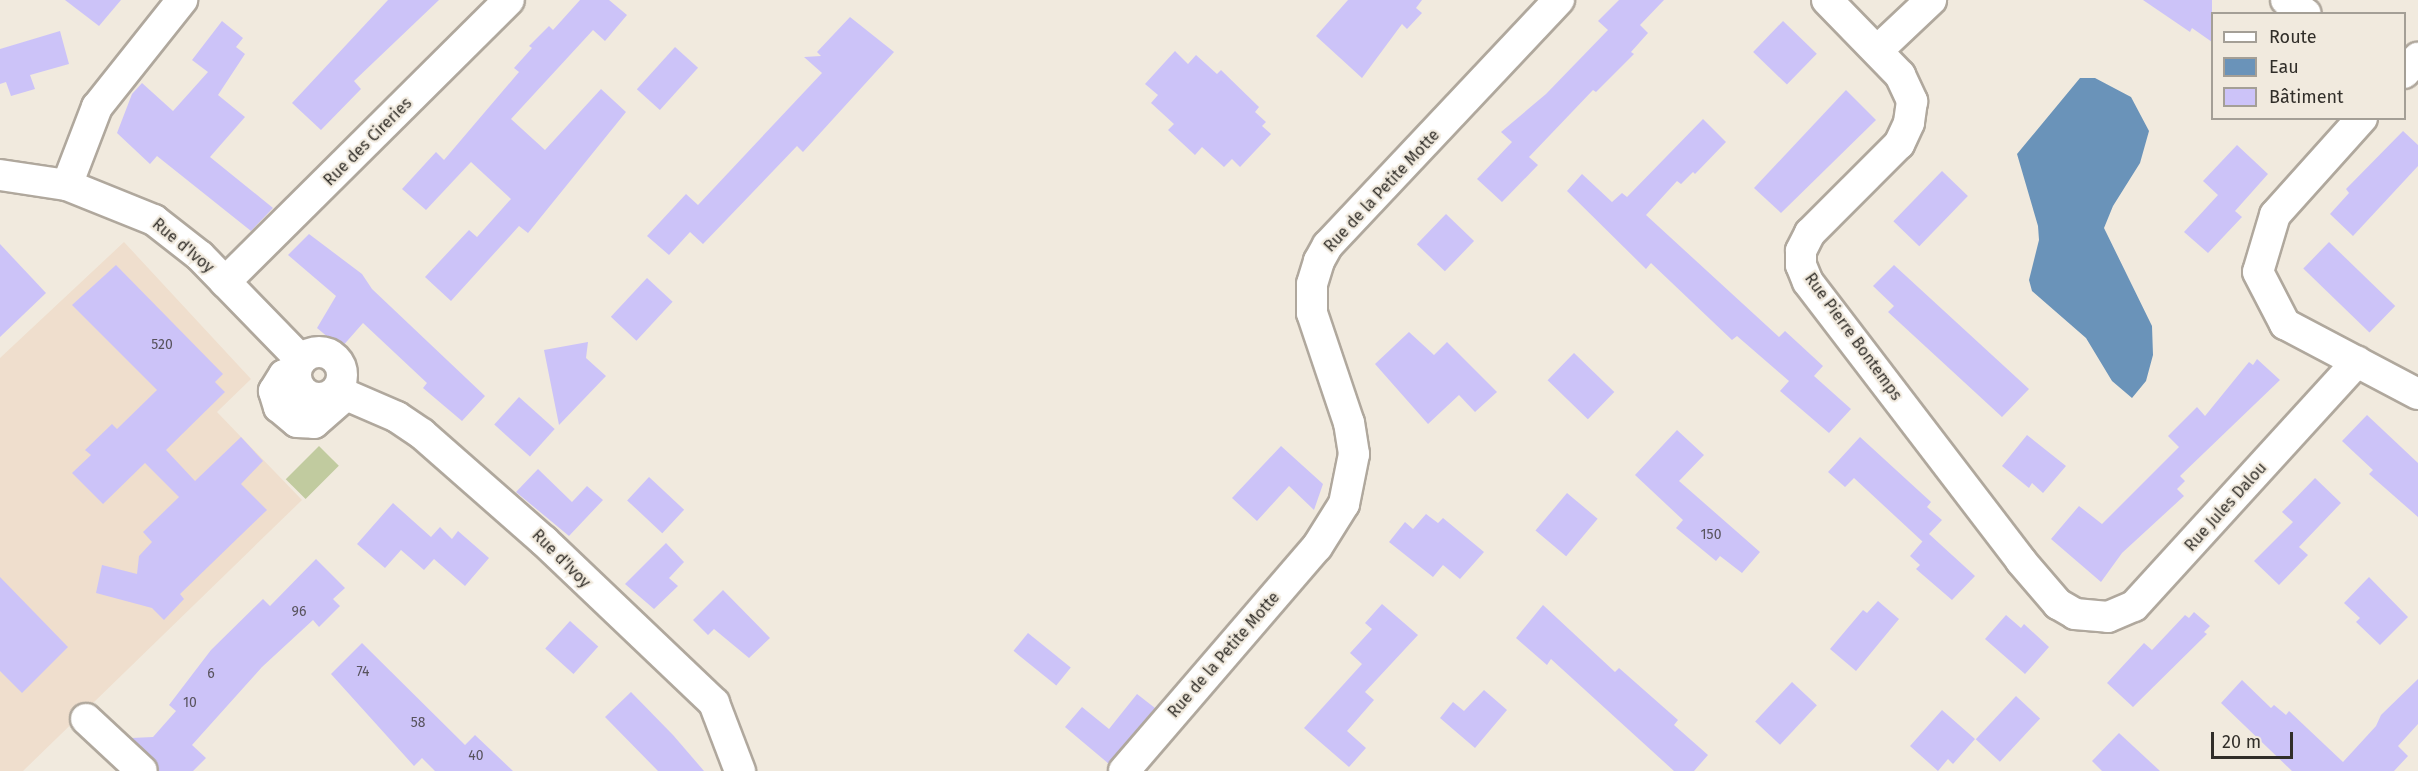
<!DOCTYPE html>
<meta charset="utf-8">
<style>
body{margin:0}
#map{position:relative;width:2418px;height:771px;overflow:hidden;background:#f1eade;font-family:"Fira Sans",sans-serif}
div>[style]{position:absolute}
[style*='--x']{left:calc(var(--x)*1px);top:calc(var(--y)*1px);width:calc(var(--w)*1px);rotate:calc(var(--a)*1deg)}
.education>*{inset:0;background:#efdecd}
.green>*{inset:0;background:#c1cb9f;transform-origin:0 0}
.water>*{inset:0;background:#6a93b9}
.building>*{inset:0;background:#ccc3f8;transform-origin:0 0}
.roads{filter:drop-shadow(2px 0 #b0a89d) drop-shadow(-2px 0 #b0a89d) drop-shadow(0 2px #b0a89d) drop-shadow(0 -2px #b0a89d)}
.minor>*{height:30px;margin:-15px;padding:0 15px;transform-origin:15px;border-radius:15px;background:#fff}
.minor>.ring{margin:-15px;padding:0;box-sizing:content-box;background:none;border:30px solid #fff;border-radius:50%}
span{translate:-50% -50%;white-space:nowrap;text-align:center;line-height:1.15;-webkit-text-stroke:4.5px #f1eade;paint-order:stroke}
.number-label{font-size:14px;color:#58535d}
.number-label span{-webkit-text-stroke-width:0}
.street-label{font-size:16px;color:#312e29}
.legend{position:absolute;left:2211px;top:12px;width:195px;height:108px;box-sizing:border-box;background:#f1eade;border:2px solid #a49f96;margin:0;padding:8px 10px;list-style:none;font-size:18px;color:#312e29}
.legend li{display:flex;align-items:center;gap:12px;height:30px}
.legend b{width:30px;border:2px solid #a49f96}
.scale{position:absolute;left:2211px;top:732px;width:82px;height:27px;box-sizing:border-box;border:3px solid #312e29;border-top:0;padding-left:8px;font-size:18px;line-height:21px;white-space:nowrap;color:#312e29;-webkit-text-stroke:4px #f1eade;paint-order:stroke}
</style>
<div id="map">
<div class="education">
<i style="clip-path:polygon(124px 242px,251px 379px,217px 412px,302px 500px,23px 771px,0 771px,0 358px)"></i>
</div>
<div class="green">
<i style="left:319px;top:446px;width:28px;height:47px;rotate:45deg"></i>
</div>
<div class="water">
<i style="clip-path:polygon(2080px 78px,2095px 78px,2131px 97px,2149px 131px,2140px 163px,2113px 206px,2104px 228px,2152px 326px,2153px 355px,2146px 381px,2132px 398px,2112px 381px,2086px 338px,2032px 291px,2029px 280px,2039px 240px,2038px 226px,2017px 154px)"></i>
</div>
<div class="building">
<i style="clip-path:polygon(65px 0,121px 0,99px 26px)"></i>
<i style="clip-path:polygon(388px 0,439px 0,354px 81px,361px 89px,321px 130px,292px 103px)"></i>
<i style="clip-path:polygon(580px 0,609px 0,627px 15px,605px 41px,593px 30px,511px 119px,545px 150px,601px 89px,626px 112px,528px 233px,519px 226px,451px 301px,425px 277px,469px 230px,477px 237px,511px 199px,471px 162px,426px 210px,402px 189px,436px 152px,444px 160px,519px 72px,514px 68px,532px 48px,529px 46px,549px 26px,553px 30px)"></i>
<i style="clip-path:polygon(1348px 0,1422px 0,1416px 8px,1422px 13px,1407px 29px,1402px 24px,1362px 78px,1316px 36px)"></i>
<i style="clip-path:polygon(1619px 0,1664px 0,1640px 25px,1648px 33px,1631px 52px,1634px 54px,1596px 92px,1593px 90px,1529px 157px,1538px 165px,1502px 202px,1477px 179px,1512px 142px,1501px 132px,1546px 94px,1608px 30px,1598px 21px)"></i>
<i style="clip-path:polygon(2143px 0,2212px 0,2212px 42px,2192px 28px,2190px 32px)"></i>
<i style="clip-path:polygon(850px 17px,894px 52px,803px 152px,797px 146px,703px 244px,690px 232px,669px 255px,647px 236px,686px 194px,698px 205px,822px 73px,804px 57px,821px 56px,817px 52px)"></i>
<i style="clip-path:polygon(222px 21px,243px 38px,236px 47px,245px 54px,218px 95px,245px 117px,210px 157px,273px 208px,251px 231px,157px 156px,150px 164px,117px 133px,132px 94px,142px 83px,173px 111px,208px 72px,192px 60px)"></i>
<i style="left:1783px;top:21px;width:47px;height:43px;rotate:44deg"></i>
<i style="clip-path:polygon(60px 31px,69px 64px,30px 75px,35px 89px,11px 96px,6px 82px,0 84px,0 49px)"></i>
<i style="left:675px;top:47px;width:31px;height:57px;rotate:42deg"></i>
<i style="clip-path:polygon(1175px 51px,1188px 64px,1196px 55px,1217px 74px,1221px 70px,1259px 107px,1255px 112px,1266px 122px,1262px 126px,1271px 134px,1240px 167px,1232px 159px,1224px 167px,1202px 147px,1195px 155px,1168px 130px,1174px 124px,1151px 103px,1158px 95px,1145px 84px)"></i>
<i style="clip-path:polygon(1846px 90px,1876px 120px,1781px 213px,1754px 188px)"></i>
<i style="clip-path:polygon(1703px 119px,1726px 142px,1695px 174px,1693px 172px,1681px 184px,1677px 181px,1646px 215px,1779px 337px,1785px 331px,1823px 366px,1814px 376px,1851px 409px,1829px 433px,1780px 391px,1789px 381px,1737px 336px,1732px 340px,1651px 263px,1646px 269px,1567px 191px,1582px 174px,1612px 202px,1622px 193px,1627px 197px)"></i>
<i style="clip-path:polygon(2403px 131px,2418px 145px,2418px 166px,2353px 236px,2330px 214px,2349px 193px,2346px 189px)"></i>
<i style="clip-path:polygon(2237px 145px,2268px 174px,2235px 211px,2242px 217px,2208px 253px,2184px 232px,2218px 195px,2203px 181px)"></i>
<i style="left:1942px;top:171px;width:36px;height:70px;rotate:44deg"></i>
<i style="left:1446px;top:214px;width:39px;height:42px;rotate:44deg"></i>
<i style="clip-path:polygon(309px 234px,362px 274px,372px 289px,485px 396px,462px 421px,423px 388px,427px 383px,363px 323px,341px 348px,317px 328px,336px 296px,288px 255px)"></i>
<i style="left:2329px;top:242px;width:92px;height:37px;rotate:44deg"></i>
<i style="clip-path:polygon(0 244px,46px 293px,0 337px)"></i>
<i style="clip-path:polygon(116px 265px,223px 374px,215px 382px,225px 392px,166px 450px,195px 481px,241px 437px,263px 461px,241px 484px,267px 510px,180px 594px,184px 599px,164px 620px,152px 608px,96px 593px,102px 565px,137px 574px,139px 556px,152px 542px,143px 532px,179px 497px,145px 463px,103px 504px,72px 473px,91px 455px,85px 450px,112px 424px,117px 429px,157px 390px,72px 305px)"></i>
<i style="clip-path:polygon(1894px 265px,2029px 389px,2002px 417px,1888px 312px,1894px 306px,1873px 286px)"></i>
<i style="left:647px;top:278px;width:35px;height:53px;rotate:43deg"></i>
<i style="clip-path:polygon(1409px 332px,1434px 355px,1447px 342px,1497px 392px,1475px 412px,1459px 395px,1428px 424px,1375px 364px)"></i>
<i style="clip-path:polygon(588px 342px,586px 358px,606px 376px,559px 425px,544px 350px)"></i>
<i style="left:1574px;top:353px;width:56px;height:38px;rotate:44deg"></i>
<i style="clip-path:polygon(2257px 359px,2280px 380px,2180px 476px,2185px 481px,2177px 489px,2184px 496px,2122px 553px,2101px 582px,2051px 539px,2079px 506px,2102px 524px,2179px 447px,2168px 436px,2197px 407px,2205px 416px,2249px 362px,2253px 365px)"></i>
<i style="left:519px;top:397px;width:48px;height:37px;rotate:42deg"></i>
<i style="clip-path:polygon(2367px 415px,2418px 463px,2418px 517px,2369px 474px,2373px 470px,2342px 441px)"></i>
<i style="clip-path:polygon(1677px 430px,1704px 455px,1679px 481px,1760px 552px,1742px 573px,1720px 556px,1716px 561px,1676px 528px,1683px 520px,1635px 475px)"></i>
<i style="clip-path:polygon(2027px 435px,2066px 466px,2043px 493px,2032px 483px,2029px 488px,2002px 466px)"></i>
<i style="clip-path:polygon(1860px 437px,1931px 502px,1927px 507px,1942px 520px,1929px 534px,1975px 576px,1952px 600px,1916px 569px,1920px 565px,1910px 556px,1928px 535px,1923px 542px,1854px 478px,1845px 487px,1828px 472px)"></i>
<i style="clip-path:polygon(1281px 446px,1323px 484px,1314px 510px,1289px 486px,1257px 521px,1232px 498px)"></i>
<i style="clip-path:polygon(538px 469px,572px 502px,587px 486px,603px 500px,569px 536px,516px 492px)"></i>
<i style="left:649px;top:477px;width:48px;height:32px;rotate:43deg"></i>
<i style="clip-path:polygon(2315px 478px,2341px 503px,2299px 547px,2308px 555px,2279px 585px,2254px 561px,2293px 522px,2282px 512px)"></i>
<i style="left:1567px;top:493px;width:40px;height:49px;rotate:40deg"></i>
<i style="clip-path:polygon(393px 503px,431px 537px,440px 527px,452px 539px,458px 531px,489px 558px,465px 586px,434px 559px,424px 570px,401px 550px,385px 568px,357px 544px)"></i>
<i style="clip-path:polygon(1426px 514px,1438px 523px,1443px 518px,1484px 552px,1460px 579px,1443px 565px,1433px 577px,1389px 542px,1405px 522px,1413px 529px)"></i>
<i style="clip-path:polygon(666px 543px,684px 562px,669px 578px,678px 586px,654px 609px,625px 584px)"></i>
<i style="clip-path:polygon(316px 559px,345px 588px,333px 599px,340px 606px,319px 627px,313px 620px,262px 667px,192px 745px,206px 758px,193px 771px,159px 771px,154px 759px,132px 738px,153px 737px,176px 711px,169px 705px,211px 650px,263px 599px,270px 606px)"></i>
<i style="clip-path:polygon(0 577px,68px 647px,22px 693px,0 671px)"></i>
<i style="clip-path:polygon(2369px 577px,2408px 617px,2380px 645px,2356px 622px,2360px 618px,2344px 603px)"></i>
<i style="clip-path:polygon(723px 590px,770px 638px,749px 658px,714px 629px,708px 635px,693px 620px)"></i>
<i style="clip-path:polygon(1878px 601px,1899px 619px,1856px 671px,1830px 649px,1863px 610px,1867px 613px)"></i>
<i style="clip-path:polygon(1382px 604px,1418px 635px,1365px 692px,1374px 700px,1347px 731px,1366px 748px,1349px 767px,1304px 728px,1362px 664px,1350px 653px,1372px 629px,1365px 623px)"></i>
<i style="clip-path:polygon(1543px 605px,1615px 672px,1619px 668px,1678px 720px,1674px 725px,1708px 755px,1694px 771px,1674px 771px,1551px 659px,1547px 665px,1516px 638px)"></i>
<i style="clip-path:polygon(2194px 612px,2210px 626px,2204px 632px,2207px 634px,2133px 707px,2107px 683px,2144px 643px,2152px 650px,2185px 615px,2189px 618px)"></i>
<i style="clip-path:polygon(2006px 615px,2021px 628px,2024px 624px,2049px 647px,2025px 674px,1985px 639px)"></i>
<i style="left:570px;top:621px;width:38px;height:37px;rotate:42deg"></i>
<i style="left:1028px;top:633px;width:55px;height:23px;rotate:39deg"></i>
<i style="clip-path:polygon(362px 643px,465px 745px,475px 735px,513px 771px,435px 771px,422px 758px,414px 766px,331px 674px)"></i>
<i style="clip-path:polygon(2418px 679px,2418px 724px,2398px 746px,2408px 756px,2394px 771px,2292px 771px,2221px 703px,2242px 680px,2271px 708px,2274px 705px,2286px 715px,2289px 711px,2343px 762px,2376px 726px,2381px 715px)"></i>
<i style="left:1792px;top:682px;width:34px;height:54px;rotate:43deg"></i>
<i style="clip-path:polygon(1484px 690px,1507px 710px,1475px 748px,1440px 718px,1453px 702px,1464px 711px)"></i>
<i style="clip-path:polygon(631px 692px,673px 735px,704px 771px,658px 771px,605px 717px)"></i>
<i style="clip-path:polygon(1137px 694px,1155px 708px,1109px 764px,1065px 727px,1082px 707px,1109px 729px)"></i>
<i style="left:2016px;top:696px;width:33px;height:59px;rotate:43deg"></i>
<i style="clip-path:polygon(1942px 710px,1975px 739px,1953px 764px,1948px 759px,1938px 771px,1910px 746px)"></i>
<i style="clip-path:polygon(2119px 733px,2160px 771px,2102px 771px,2092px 761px)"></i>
</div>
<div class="roads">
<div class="minor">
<i style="--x:1827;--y:0;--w:105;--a:45.8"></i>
<i style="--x:1900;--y:75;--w:29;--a:65"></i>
<i style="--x:1912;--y:101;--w:22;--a:98"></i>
<i style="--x:1909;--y:123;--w:23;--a:115"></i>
<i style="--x:1899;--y:144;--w:126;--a:135"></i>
<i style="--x:1810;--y:233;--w:20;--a:117"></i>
<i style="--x:1801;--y:251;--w:14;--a:90"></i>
<i style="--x:1801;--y:265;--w:18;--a:68"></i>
<i style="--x:1808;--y:282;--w:351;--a:52.6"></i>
<i style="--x:2021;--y:561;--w:57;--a:49.3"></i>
<i style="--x:2058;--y:604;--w:20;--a:30"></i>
<i style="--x:2075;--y:614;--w:33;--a:5"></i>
<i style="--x:2108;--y:617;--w:28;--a:-23"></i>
<i style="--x:2134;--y:606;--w:331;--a:-47.6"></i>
<i style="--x:2286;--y:0;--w:24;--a:35"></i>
<i style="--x:1878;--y:50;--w:73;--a:-43.3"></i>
<i style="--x:2404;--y:73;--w:21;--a:-47"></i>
<i style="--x:2362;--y:118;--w:130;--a:131.9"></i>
<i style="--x:2275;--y:215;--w:59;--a:106.6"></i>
<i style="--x:2258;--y:272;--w:59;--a:62.6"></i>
<i style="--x:2285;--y:324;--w:150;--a:27.8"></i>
<i style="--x:0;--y:175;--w:68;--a:8.5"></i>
<i style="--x:67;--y:185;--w:94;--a:21.9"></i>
<i style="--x:154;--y:220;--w:58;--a:38"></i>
<i style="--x:200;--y:256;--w:145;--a:45.8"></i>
<i style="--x:67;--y:185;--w:84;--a:-69"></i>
<i style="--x:97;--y:107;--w:137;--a:-51.5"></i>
<i style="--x:225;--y:282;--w:400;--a:-44.8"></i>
<i class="ring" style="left:296px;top:352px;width:16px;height:16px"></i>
<i style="--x:296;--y:370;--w:13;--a:157"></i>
<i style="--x:284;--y:375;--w:19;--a:122"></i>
<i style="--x:274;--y:391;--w:17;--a:73"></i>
<i style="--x:279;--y:407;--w:23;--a:40"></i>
<i style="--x:297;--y:422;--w:17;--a:3"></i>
<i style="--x:314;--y:423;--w:41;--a:-41.1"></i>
<i style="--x:337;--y:391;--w:65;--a:23.4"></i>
<i style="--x:397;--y:417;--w:30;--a:34"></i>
<i style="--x:422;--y:434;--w:162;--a:41.3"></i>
<i style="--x:544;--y:541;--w:235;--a:43.6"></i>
<i style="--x:714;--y:703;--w:73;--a:69.1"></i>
<i style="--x:86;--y:719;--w:76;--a:42.9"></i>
<i style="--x:1124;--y:771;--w:296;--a:-49.3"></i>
<i style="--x:1317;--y:547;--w:51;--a:-57.9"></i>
<i style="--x:1344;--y:504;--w:51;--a:-78.7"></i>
<i style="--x:1354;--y:454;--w:31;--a:-99"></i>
<i style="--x:1349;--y:423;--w:116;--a:-108.6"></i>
<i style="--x:1312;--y:313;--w:29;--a:-90"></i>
<i style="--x:1312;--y:284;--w:24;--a:-73"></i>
<i style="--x:1319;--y:261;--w:18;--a:-61"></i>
<i style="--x:1328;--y:245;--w:337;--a:-46.7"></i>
</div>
</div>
<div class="number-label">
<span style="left:162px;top:345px">520</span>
<span style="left:1711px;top:535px">150</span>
<span style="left:299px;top:612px">96</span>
<span style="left:363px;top:672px">74</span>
<span style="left:211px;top:674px">6</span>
<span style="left:190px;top:703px">10</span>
<span style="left:418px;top:723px">58</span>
<span style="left:476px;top:756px">40</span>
</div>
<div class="street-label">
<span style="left:368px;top:142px;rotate:-45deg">Rue des Cireries</span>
<span style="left:1382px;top:191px;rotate:-47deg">Rue de la Petite Motte</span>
<span style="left:183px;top:246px;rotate:40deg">Rue d'Ivoy</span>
<span style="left:1853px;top:337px;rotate:54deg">Rue Pierre Bontemps</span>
<span style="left:2226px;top:507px;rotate:-48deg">Rue Jules Dalou</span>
<span style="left:561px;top:559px;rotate:45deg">Rue d'Ivoy</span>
<span style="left:1224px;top:655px;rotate:-49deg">Rue de la Petite Motte</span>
</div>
<ul class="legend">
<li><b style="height:8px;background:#fff"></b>Route</li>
<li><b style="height:16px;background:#6a93b9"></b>Eau</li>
<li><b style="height:16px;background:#ccc3f8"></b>Bâtiment</li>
</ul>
<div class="scale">20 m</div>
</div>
